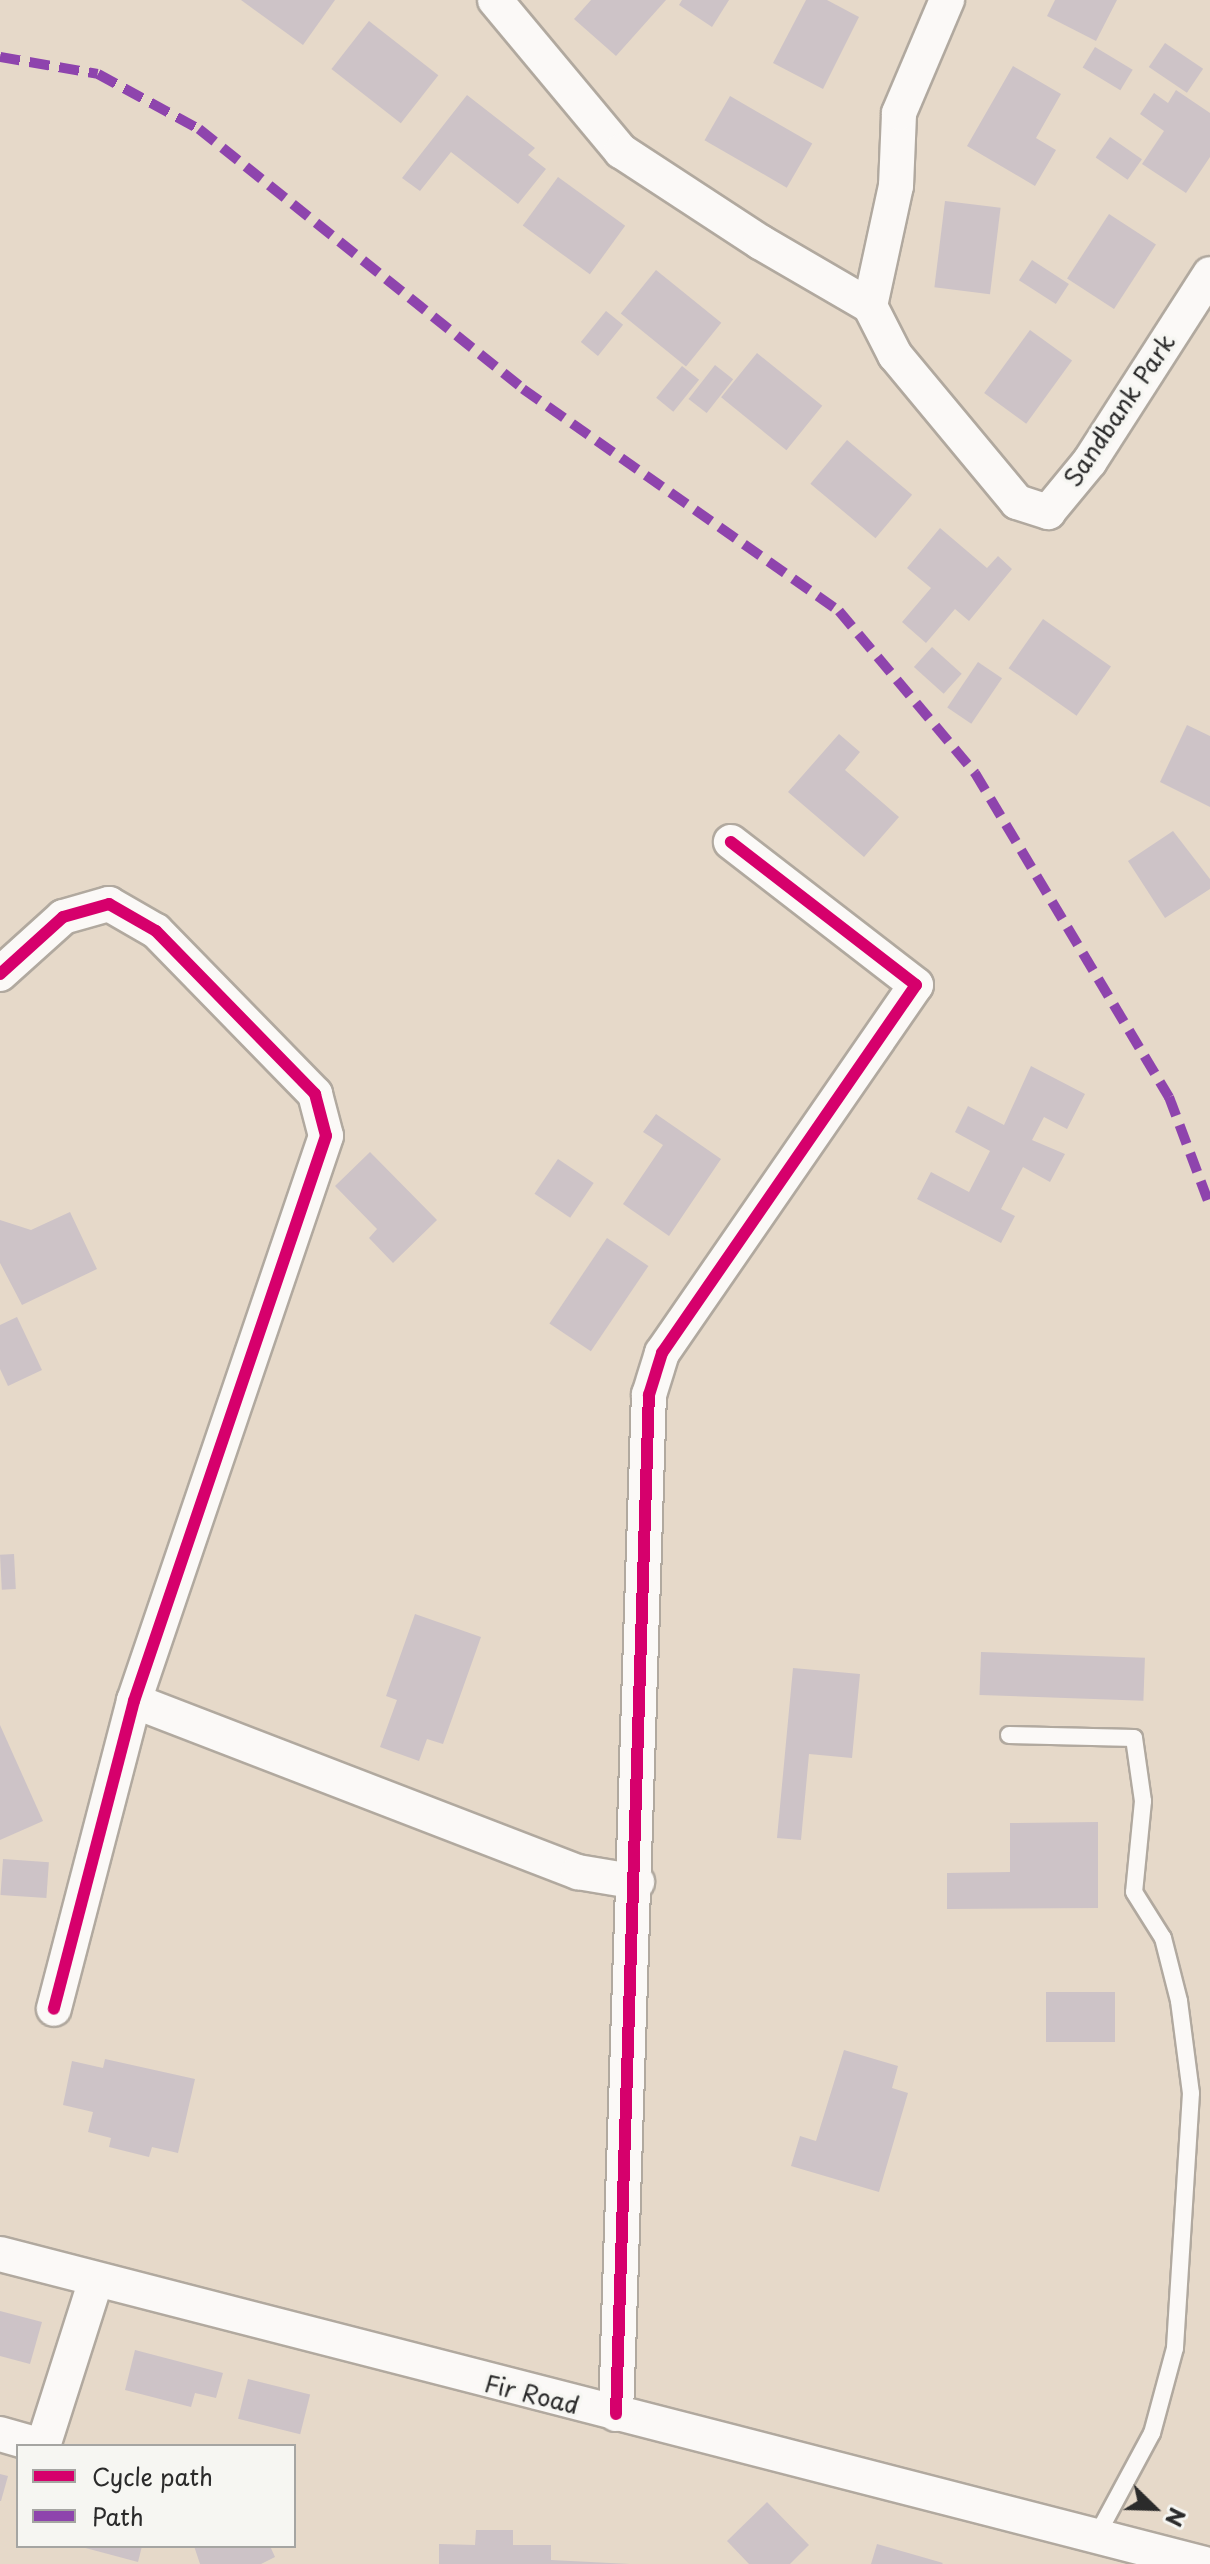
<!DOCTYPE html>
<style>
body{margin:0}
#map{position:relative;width:1210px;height:2564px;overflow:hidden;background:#e6d9c9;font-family:"Playpen Sans",sans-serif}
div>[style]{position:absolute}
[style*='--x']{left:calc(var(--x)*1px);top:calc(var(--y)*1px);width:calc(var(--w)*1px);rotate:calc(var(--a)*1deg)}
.building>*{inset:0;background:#cdc3c7;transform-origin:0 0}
.roads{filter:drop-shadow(2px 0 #b1a99f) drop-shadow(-2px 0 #b1a99f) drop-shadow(0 2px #b1a99f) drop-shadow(0 -2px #b1a99f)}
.lane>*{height:16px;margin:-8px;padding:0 8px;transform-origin:8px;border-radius:8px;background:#fbf9f7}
.street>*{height:34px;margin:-17px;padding:0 17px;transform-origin:17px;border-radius:17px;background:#fbf9f7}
.quiet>*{height:10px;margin-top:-5px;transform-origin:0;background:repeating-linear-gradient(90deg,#8e44ad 0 20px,transparent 0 30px)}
.cycleway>*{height:12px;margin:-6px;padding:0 6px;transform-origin:6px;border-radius:6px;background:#d6006c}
span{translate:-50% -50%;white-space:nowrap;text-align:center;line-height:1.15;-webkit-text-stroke:7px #f6f6f2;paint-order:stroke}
.street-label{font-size:24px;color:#2b2b2b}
.legend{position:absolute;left:16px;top:2444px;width:280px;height:104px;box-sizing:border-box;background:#f6f6f2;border:2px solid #a5a5a2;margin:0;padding:10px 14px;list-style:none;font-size:24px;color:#2b2b2b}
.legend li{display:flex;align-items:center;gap:16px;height:40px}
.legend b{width:40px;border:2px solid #a5a5a2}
.north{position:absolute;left:1114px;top:2468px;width:80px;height:80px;-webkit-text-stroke:6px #f6f6f2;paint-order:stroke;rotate:113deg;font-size:22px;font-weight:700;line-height:32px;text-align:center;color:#2b2b2b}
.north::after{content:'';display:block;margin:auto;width:28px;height:36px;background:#2b2b2b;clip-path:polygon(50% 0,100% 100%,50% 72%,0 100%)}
</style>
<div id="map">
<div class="building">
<i style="clip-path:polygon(241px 0,335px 0,303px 45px)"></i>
<i style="clip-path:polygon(591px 0,666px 0,616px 56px,574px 19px)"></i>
<i style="clip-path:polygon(682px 0,729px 0,712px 27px,679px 5px)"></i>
<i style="clip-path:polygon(806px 0,827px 0,859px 17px,823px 89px,773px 63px)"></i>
<i style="clip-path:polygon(1055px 0,1117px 0,1096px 41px,1047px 16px)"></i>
<i style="left:369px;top:21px;width:88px;height:61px;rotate:38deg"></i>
<i style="left:1165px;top:43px;width:46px;height:29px;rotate:34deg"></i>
<i style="left:1095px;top:47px;width:44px;height:24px;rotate:31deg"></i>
<i style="clip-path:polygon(1013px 66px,1061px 94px,1036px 138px,1056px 150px,1035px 186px,967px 146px)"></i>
<i style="clip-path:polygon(1176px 90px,1210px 113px,1210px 157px,1186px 193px,1142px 164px,1164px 131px,1140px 114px,1154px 93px,1168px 103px)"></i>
<i style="clip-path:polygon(467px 95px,535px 148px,528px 155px,546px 169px,518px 204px,451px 152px,420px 191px,402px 178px)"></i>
<i style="left:730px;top:96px;width:95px;height:51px;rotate:30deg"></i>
<i style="left:1110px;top:137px;width:39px;height:25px;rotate:35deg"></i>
<i style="left:558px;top:177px;width:83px;height:60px;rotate:36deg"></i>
<i style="left:945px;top:201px;width:56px;height:87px;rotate:7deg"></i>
<i style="left:1109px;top:214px;width:56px;height:77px;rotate:33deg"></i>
<i style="left:1032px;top:260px;width:44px;height:24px;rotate:33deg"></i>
<i style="left:656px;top:270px;width:84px;height:56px;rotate:39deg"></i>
<i style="left:606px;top:311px;width:22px;height:40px;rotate:39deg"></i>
<i style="left:1030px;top:330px;width:52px;height:78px;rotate:36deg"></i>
<i style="left:757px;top:353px;width:84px;height:57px;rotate:39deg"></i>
<i style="left:715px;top:365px;width:23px;height:43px;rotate:38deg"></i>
<i style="left:682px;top:366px;width:22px;height:41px;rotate:39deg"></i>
<i style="left:847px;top:440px;width:85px;height:57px;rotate:40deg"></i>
<i style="clip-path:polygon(940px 528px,987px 568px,998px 556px,1012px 569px,969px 621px,955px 609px,926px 643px,902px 622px,931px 588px,907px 568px)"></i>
<i style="left:1043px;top:619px;width:83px;height:60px;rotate:35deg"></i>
<i style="left:932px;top:647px;width:40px;height:27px;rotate:42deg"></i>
<i style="left:978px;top:662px;width:29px;height:55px;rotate:34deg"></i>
<i style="clip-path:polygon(1187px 725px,1210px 736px,1210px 807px,1160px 782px)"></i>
<i style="clip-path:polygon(839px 734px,860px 752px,845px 770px,899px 817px,864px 857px,788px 792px)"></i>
<i style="clip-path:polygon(1173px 831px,1210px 879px,1210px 889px,1165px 918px,1128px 861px)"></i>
<i style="clip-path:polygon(1031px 1066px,1085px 1094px,1067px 1129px,1044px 1117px,1032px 1140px,1065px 1154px,1050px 1182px,1023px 1167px,1001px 1209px,1015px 1216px,1001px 1243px,917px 1199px,931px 1172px,969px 1192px,990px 1151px,955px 1132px,968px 1106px,1004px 1125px)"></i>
<i style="clip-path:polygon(656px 1114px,721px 1159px,669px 1236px,623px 1204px,663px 1145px,643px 1132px)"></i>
<i style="clip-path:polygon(370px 1152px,437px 1220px,393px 1263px,369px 1238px,377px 1229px,335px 1186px)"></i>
<i style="left:558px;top:1159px;width:43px;height:42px;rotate:34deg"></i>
<i style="clip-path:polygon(70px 1212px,97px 1269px,22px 1305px,0 1263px,0 1220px,31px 1230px)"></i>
<i style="left:607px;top:1238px;width:50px;height:103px;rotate:34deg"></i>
<i style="clip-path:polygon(17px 1317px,42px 1370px,8px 1386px,0 1369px,0 1325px)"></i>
<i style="left:14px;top:1554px;width:35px;height:14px;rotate:87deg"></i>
<i style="clip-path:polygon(415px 1614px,481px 1637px,443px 1744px,427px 1739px,419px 1761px,380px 1747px,397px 1700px,386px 1696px)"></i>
<i style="left:981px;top:1652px;width:164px;height:43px;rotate:2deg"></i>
<i style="clip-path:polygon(793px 1668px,860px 1674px,852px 1758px,809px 1754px,801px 1840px,777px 1838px)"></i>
<i style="clip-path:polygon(0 1725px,43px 1821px,0 1840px)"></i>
<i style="clip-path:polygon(1098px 1822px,1098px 1908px,947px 1909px,947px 1873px,1010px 1872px,1010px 1823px)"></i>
<i style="left:3px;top:1859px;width:46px;height:36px;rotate:4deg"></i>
<i style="left:1115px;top:1992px;width:50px;height:69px;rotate:90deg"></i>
<i style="clip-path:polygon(844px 2050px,898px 2066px,892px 2088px,908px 2093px,879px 2192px,791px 2166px,800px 2136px,816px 2141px)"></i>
<i style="clip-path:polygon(105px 2059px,195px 2079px,178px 2153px,152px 2147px,149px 2157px,109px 2147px,111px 2138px,88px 2132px,93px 2112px,63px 2105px,72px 2061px,103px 2068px)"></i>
<i style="clip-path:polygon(0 2311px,42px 2322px,30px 2364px,0 2356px)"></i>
<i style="clip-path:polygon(135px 2350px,223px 2373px,216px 2398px,195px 2393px,191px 2407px,125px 2390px)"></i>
<i style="left:248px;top:2379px;width:64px;height:41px;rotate:14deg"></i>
<i style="clip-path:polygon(0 2474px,8px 2476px,1px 2501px,0 2501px)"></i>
<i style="clip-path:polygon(767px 2502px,809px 2545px,790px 2564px,749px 2564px,727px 2541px)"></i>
<i style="clip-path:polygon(476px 2530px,513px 2530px,513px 2545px,551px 2545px,551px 2560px,630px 2564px,439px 2564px,439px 2544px,475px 2545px)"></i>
<i style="clip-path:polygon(877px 2544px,943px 2563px,942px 2564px,871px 2564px)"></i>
<i style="clip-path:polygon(78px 2546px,142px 2546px,138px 2562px)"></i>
<i style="clip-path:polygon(194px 2546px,270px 2546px,275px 2557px,261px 2564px,200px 2564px)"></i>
</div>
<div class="roads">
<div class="lane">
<i style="--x:1009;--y:1735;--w:125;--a:1.4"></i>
<i style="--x:1134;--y:1738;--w:64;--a:81.9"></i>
<i style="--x:1143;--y:1801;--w:91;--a:95.6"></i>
<i style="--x:1134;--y:1892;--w:54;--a:57.8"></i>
<i style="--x:1163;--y:1938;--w:65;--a:75.7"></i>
<i style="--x:1179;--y:2001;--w:93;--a:82.6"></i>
<i style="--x:1191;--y:2093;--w:256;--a:93.6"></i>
<i style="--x:1175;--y:2348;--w:88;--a:105.1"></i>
<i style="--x:1152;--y:2433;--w:116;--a:118.3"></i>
</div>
<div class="street">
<i style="--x:495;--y:0;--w:197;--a:50.2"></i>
<i style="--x:621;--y:151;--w:166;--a:33.2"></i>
<i style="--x:760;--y:242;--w:127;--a:30.2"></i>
<i style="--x:870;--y:306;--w:55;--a:63"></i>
<i style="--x:895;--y:355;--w:191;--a:50.3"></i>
<i style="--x:1017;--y:502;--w:33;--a:18"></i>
<i style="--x:1048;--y:512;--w:66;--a:-50.5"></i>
<i style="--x:1090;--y:461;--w:222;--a:-57.3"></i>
<i style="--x:870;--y:306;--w:123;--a:-77.8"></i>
<i style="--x:896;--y:186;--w:73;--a:-87.6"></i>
<i style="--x:899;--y:113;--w:123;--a:-67"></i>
<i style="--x:0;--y:974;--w:85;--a:-42.1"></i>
<i style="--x:63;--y:917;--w:48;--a:-15.8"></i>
<i style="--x:109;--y:904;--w:54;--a:29.9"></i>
<i style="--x:156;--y:931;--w:228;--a:45.7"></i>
<i style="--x:315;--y:1094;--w:43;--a:75.3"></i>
<i style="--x:326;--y:1136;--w:597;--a:108.77"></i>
<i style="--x:134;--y:1701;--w:318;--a:104.6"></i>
<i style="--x:134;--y:1701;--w:476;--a:21.1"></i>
<i style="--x:578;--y:1872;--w:60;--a:9.6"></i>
<i style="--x:0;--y:2254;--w:1244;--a:14.43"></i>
<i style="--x:616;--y:2414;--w:1020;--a:-88.15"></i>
<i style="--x:649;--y:1395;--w:44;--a:-72.8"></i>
<i style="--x:662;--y:1353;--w:447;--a:-55.4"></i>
<i style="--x:916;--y:985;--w:234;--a:-142.3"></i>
<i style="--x:0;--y:2434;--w:44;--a:15.9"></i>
<i style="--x:43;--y:2446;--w:174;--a:-72.3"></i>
</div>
</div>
<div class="quiet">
<i style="--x:0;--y:57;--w:99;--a:9.8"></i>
<i style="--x:98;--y:74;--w:115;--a:28.6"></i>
<i style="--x:199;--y:129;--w:415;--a:38.7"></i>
<i style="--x:523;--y:389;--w:386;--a:35.1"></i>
<i style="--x:839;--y:611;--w:212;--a:50"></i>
<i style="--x:975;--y:773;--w:378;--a:59.1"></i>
<i style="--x:1169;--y:1097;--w:116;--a:69.4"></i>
</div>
<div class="cycleway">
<i style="--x:0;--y:974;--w:85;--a:-42.1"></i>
<i style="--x:63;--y:917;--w:48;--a:-15.8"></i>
<i style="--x:109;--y:904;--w:54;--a:29.9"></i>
<i style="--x:156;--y:931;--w:228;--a:45.7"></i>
<i style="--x:315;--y:1094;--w:43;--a:75.3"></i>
<i style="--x:326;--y:1136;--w:597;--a:108.77"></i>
<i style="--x:134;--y:1701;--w:318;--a:104.6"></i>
<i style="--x:616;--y:2414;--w:1020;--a:-88.15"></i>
<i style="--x:649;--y:1395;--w:44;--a:-72.8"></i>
<i style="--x:662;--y:1353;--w:447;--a:-55.4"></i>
<i style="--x:916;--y:985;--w:234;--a:-142.3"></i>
</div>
<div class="street-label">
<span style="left:1119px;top:410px;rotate:-56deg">Sandbank Park</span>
<span style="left:532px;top:2394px;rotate:14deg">Fir Road</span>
</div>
<ul class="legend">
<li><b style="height:10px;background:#d6006c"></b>Cycle path</li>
<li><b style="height:10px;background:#8e44ad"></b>Path</li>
</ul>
<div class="north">N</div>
</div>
